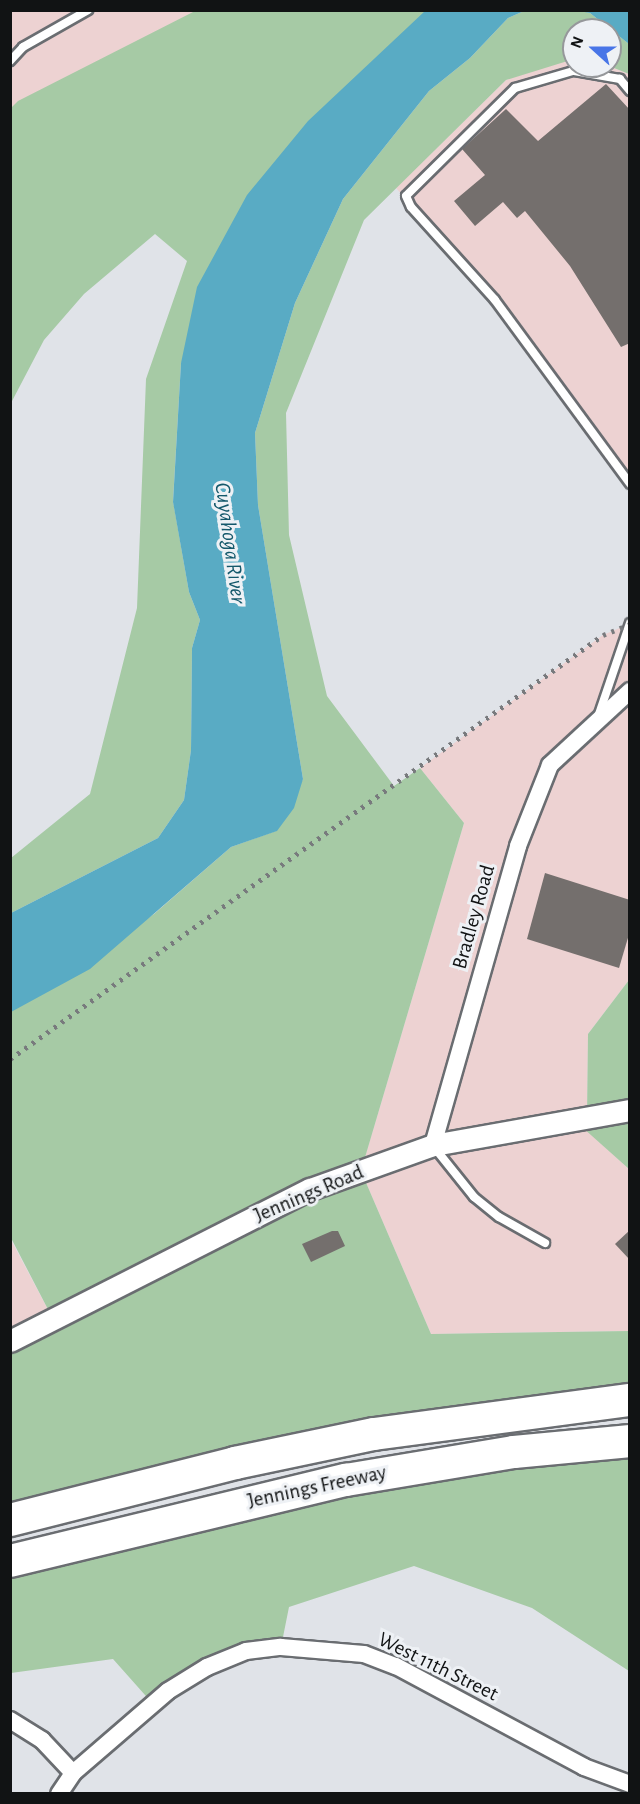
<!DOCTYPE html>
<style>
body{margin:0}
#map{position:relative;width:640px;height:1804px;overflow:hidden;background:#e0e3e8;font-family:"Alegreya Sans",sans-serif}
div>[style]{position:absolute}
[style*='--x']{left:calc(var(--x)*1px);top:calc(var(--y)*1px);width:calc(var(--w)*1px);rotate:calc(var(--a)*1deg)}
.industrial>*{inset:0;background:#edd2d2}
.green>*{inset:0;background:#a6caa5}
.water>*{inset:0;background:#59abc4}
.building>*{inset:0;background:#746f6d}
.roads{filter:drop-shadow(2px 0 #6a6d71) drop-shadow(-2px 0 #6a6d71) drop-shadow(0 2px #6a6d71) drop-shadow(0 -2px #6a6d71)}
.service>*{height:8px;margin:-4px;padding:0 4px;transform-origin:4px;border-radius:4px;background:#fff}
.minor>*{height:16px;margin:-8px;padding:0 8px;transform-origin:8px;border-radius:8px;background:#fff}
.tertiary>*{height:21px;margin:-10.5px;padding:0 10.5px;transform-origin:10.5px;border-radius:10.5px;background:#fff}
.motorway>*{height:32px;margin:-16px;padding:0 16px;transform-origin:16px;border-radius:16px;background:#fff}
.rail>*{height:4.5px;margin-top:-2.25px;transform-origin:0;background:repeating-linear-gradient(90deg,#787a7d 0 3px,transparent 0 9px)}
span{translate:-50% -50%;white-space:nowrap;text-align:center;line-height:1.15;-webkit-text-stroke:6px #eef1f5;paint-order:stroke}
.street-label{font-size:21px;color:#111314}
.water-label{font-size:22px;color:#14586b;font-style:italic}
.frame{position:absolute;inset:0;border:12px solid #111314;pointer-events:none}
.north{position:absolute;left:562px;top:18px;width:60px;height:60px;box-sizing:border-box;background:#eef1f5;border:2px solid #96989b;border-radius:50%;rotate:291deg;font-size:16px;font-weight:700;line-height:24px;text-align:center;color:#111314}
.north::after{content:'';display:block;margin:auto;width:21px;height:27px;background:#4875e7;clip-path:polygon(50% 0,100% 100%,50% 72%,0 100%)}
</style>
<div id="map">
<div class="industrial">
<i style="clip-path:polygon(11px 11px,206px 11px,11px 109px)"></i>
<i style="clip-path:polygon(568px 57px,574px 59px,574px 66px,609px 66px,629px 74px,629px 484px,501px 308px,396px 188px,506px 80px)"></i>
<i style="clip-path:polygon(629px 624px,629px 980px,588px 1034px,587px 1116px,574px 1119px,629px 1169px,629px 1331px,431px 1334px,361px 1171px,464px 823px,420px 768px,603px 635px)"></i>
<i style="clip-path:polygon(10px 1238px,53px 1319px,10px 1341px)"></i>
</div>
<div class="green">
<i style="clip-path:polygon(579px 10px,590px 13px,629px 44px,629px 74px,609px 66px,610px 30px,574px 30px,574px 59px,506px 80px,364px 220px,286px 413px,289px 535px,327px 696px,394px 786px,420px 768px,464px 823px,361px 1171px,431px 1334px,629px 1331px,629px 1400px,11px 1520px,11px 1341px,53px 1319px,11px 1238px,10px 1012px,154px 914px,231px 847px,276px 831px,303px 779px,258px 505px,255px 433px,295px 303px,343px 199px,429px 91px,470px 58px,508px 18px,524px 11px)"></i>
<i style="clip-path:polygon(195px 11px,439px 11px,181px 363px,173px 501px,189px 592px,200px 620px,192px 648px,191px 750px,184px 800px,158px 838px,11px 913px,11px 858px,90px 794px,137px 608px,146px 379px,187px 261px,155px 234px,84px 294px,44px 340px,11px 403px,10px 109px,18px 101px)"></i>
<i style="clip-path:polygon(629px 980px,629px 1169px,573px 1119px,587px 1116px,588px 1034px)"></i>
<i style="clip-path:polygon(629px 1441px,629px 1671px,532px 1608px,414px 1566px,289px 1607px,281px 1647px,246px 1651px,153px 1704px,113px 1659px,11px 1673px,11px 1561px)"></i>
</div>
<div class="water">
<i style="clip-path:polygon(425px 11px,524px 11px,508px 18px,470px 58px,429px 91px,343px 199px,295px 303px,255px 433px,258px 505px,303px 779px,294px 808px,277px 831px,231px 847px,90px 969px,11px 1012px,11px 913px,158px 838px,184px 800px,191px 750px,192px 648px,200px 620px,189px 592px,173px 502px,181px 363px,197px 287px,247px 195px,308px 121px)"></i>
<i style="clip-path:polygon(579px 11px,629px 11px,629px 44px,590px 13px)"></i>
</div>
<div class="building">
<i style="clip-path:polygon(606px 84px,630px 110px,630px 343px,621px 347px,570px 266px,525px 211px,517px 218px,503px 202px,475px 226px,454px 201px,485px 175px,462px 149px,506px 109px,538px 141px)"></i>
<i style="clip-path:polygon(545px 873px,630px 900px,630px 931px,619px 968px,527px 939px)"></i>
<i style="clip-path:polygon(630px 1230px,630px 1260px,615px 1244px)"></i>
<i style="clip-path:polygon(332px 1231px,338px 1231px,345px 1246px,311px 1262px,302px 1244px)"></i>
</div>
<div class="roads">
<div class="service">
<i style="--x:10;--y:61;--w:19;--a:-47"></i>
<i style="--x:23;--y:47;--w:75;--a:-29.6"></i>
<i style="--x:630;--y:91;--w:16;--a:-130"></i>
<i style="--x:620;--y:79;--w:48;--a:-170.3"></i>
<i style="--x:573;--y:71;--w:60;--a:163.7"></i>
<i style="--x:515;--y:88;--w:153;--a:135.3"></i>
<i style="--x:406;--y:196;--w:12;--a:66"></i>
<i style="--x:411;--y:207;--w:125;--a:47.9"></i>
<i style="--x:495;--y:300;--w:228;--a:53.7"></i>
<i style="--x:599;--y:714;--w:96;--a:-71.2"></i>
<i style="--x:434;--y:1147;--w:64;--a:51.3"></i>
<i style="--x:474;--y:1197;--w:32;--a:39"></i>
<i style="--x:499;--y:1217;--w:53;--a:29.5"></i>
</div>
<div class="minor">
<i style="--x:433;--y:1145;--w:311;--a:-74.1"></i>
<i style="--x:518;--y:846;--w:87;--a:-68.4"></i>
<i style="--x:550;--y:765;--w:109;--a:-42.8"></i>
<i style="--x:10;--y:1720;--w:38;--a:32"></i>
<i style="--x:42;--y:1740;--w:45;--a:46.8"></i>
<i style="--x:59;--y:1794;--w:25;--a:-56"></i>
<i style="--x:73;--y:1773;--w:125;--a:-40.8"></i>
<i style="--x:168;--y:1691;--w:46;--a:-31.6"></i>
<i style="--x:207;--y:1667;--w:42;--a:-22.3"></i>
<i style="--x:246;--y:1651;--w:35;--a:-7"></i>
<i style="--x:281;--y:1647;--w:83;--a:4.8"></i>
<i style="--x:364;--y:1654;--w:34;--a:21"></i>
<i style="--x:396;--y:1666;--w:213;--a:28.2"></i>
<i style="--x:584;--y:1767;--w:49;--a:20.3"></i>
</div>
<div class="tertiary">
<i style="--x:10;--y:1341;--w:336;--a:-26.9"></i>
<i style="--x:310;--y:1189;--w:131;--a:-19.7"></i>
<i style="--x:433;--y:1145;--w:200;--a:-10.1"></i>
</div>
<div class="motorway">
<i style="--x:10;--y:1520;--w:232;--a:-14.2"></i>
<i style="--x:235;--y:1463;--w:142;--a:-11.8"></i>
<i style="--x:374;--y:1434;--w:258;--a:-7.6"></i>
<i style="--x:10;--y:1561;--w:346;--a:-13.6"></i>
<i style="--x:346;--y:1480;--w:170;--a:-9.5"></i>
<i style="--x:514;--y:1452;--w:117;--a:-5.4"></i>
</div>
</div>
<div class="rail">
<i style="--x:10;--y:1059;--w:729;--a:-35.57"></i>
<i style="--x:603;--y:635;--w:29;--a:-22"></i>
</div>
<div class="street-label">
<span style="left:474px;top:917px;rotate:-74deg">Bradley Road</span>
<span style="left:309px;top:1194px;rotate:-23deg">Jennings Road</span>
<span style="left:317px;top:1487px;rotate:-12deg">Jennings Freeway</span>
<span style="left:438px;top:1667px;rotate:26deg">West 11th Street</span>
</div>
<div class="water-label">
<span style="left:230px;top:543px;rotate:82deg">Cuyahoga River</span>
</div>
<div class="frame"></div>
<div class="north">N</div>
</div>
